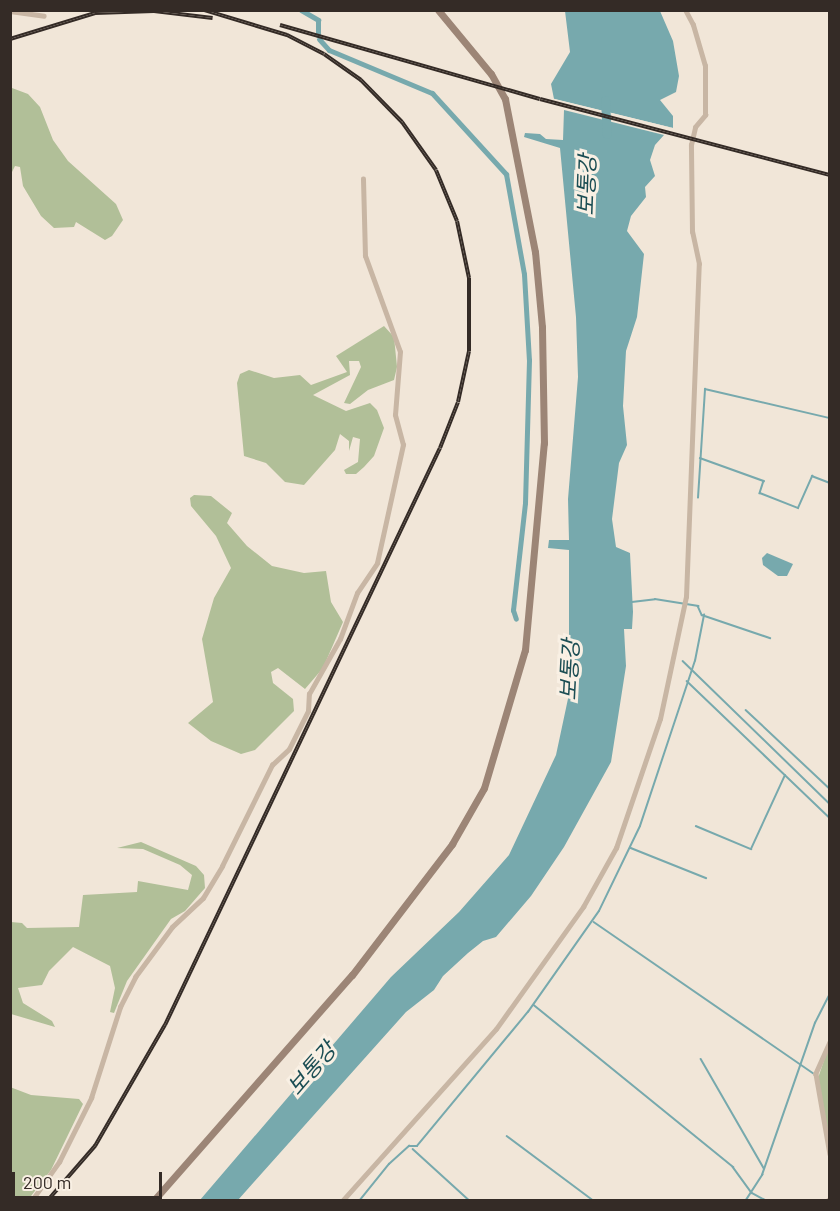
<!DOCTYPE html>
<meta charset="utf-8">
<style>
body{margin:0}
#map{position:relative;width:840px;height:1211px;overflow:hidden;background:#f1e6d8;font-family:Barlow,"Noto Sans KR",sans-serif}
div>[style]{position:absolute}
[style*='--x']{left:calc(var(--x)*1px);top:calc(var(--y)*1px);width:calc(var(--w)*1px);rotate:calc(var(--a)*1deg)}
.green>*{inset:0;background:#b1bf98}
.water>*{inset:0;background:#77a9ad}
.pier>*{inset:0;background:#f1e6d8}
.stream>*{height:1.5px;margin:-0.75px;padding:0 0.75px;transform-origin:0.75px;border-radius:0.75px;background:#77a9ad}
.canal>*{height:5px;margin:-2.5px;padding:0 2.5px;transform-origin:2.5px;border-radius:2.5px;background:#77a9ad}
.river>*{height:9px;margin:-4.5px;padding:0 4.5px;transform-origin:4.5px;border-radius:4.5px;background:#77a9ad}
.street>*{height:4.5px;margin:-2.25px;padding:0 2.25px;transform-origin:2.25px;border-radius:2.25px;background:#c8b6a4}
.secondary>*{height:7px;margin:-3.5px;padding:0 3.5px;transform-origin:3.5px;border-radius:3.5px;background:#9c8576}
.rail>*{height:4px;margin-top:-2px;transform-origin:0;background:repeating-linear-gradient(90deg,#f9f0e4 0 4.5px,#342b26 0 9px);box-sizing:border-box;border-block:2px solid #342b26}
span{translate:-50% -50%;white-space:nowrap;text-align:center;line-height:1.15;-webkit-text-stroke:6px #f9f0e4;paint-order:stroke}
.water-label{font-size:22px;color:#1c4e54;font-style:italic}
.frame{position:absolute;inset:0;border:12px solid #342b26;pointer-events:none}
.scale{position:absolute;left:12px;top:1172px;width:150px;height:27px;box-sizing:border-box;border:3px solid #342b26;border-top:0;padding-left:8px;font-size:18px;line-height:21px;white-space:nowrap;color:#342b26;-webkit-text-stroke:4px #f9f0e4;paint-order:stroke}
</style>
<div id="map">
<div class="green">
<i style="clip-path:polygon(12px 88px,28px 94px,40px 107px,53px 140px,68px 161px,116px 204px,123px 220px,112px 236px,105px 240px,76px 222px,74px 227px,54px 228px,41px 216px,23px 186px,20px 167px,15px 166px,11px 174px)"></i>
<i style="clip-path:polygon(384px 326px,394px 337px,397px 367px,394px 380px,368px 390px,350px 404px,344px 403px,361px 367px,359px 361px,349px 361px,350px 375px,313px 395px,346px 411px,370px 403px,377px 410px,384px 428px,374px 456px,364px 467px,356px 474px,346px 474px,344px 470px,358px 462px,360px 439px,353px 437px,349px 451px,349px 441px,340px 434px,335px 450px,304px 485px,285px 482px,266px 463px,244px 456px,237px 383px,240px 374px,249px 370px,274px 378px,300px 375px,311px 385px,347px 372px,336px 356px)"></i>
<i style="clip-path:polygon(194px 495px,211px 496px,232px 513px,227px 523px,247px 546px,272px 566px,304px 573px,326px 571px,331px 602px,343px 622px,323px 668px,305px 689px,278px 668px,271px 672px,273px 683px,293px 699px,294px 711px,255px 750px,241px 754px,211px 741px,188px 723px,213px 702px,202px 639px,214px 598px,231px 568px,216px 536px,191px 506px,190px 498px)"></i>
<i style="clip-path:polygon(141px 842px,196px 866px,204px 875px,205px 888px,185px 911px,171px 919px,127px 981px,114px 1013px,110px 1012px,115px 988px,110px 966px,73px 947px,49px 971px,42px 985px,18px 988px,23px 1003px,52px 1021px,55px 1027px,11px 1014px,11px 922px,22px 923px,27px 928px,79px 927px,83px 895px,137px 892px,138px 881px,188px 890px,192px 875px,180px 865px,143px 849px,117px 848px)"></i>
<i style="clip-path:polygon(829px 1046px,829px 1144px,818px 1078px)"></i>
<i style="clip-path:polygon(10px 1087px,31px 1095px,79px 1099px,83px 1104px,51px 1170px,28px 1200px,11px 1200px)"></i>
</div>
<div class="water">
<i style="clip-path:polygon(565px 11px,660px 11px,673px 41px,679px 76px,676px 92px,660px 100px,673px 116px,673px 128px,554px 99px,551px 84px,570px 52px)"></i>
<i style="clip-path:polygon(564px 110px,664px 135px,655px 145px,650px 160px,655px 176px,645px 187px,646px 197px,631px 216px,627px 231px,644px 254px,637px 317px,626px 351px,623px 406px,627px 445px,619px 463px,612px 519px,616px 547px,630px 553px,633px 612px,632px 629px,624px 629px,626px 666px,611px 762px,564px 847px,531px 896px,496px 937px,483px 941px,468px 953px,443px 976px,434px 990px,406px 1012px,238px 1200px,200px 1200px,391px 977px,459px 912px,509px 855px,556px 755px,569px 694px,569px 550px,548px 548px,549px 540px,569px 540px,568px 499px,578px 377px,576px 317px,560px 148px,524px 137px,525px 133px,540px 134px,546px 139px,563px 140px)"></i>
<i style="clip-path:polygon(767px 553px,793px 564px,787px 576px,778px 576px,763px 565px,762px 558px)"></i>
</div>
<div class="pier">
<i style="clip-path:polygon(551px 98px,673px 128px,676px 129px,554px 102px)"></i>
</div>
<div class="stream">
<i style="--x:700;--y:458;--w:68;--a:19.8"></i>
<i style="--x:764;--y:481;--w:13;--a:108"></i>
<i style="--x:760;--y:493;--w:41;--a:21.5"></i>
<i style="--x:798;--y:508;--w:35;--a:-66"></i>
<i style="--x:812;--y:476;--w:19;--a:21"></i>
<i style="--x:698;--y:498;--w:109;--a:-86.3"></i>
<i style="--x:705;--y:389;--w:128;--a:13.1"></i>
<i style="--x:632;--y:602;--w:23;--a:-7"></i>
<i style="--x:655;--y:599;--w:44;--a:9.2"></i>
<i style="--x:698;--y:606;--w:10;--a:66"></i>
<i style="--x:702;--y:615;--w:72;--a:18.7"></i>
<i style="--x:683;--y:661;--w:205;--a:44.2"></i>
<i style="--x:687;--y:681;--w:198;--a:43.8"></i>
<i style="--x:746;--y:710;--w:115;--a:43.2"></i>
<i style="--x:696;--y:826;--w:60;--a:22.7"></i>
<i style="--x:751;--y:849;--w:81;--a:-65.3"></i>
<i style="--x:631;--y:848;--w:81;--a:21.8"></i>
<i style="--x:594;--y:922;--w:266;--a:34.6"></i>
<i style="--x:534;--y:1005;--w:257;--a:39.1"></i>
<i style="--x:733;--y:1167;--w:32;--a:54"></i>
<i style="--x:752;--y:1193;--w:15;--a:28"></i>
<i style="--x:701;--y:1059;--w:126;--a:60"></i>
<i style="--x:507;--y:1136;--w:107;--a:36.7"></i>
<i style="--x:413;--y:1149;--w:76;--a:42.3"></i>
<i style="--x:360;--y:1200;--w:46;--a:-51.1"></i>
<i style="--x:389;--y:1164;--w:27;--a:-42"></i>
<i style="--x:409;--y:1146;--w:8;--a:0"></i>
<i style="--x:417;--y:1146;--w:174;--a:-50.4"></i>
<i style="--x:528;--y:1012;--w:123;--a:-54.9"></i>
<i style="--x:599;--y:911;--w:94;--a:-64.2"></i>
<i style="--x:640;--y:826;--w:174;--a:-71.6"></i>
<i style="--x:695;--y:661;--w:47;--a:-78.9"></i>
<i style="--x:746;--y:1200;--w:30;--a:-57"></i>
<i style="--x:762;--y:1175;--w:161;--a:-70.8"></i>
<i style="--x:815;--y:1023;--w:33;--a:-63"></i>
</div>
<div class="canal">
<i style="--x:301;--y:10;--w:20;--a:30"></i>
<i style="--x:318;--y:20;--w:15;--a:90"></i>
<i style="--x:319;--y:39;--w:15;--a:48"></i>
<i style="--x:329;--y:50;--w:112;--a:22.7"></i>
<i style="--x:432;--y:93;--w:110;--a:47.6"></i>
<i style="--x:506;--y:174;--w:102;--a:79.8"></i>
<i style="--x:524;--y:274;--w:86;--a:86.7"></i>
<i style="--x:529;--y:360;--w:143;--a:91.6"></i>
<i style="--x:525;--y:503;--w:108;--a:96.4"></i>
<i style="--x:513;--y:610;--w:9;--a:72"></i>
</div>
<div class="river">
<i style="--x:605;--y:100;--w:34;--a:87"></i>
</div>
<div class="street">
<i style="--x:10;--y:11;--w:34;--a:8"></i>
<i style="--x:830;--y:1042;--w:35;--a:114"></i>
<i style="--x:816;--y:1074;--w:81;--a:80.1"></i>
<i style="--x:32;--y:1200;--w:47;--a:-54.6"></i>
<i style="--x:59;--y:1162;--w:72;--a:-63.4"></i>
<i style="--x:91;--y:1098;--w:96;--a:-72.3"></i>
<i style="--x:120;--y:1007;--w:34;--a:-63"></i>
<i style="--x:135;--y:977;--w:62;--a:-53.5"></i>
<i style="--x:172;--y:927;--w:42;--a:-43.1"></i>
<i style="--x:203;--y:898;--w:37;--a:-59"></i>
<i style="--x:222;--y:866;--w:113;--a:-63.7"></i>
<i style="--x:272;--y:765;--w:23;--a:-43"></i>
<i style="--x:289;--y:749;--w:42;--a:-63.4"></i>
<i style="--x:308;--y:711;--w:17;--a:-87"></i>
<i style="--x:309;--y:694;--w:63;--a:-60.6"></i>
<i style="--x:340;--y:639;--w:49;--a:-69.7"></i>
<i style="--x:357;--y:593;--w:36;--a:-56"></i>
<i style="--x:377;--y:563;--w:121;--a:-77.6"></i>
<i style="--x:403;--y:445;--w:31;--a:-105"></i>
<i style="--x:395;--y:415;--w:63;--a:-85.5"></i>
<i style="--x:400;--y:352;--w:102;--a:-110"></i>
<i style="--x:365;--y:256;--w:77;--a:-91.5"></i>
<i style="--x:343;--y:1200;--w:229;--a:-48.2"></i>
<i style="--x:496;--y:1029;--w:150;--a:-54.5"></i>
<i style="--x:583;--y:907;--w:68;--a:-60.8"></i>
<i style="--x:616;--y:848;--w:136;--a:-71.2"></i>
<i style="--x:660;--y:719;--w:125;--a:-78"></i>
<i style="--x:686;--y:597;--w:333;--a:-87.8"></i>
<i style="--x:699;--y:264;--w:33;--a:-102"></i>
<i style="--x:692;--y:232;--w:87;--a:-90.7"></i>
<i style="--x:691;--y:145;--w:18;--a:-77"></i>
<i style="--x:695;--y:127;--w:16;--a:-50"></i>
<i style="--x:705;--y:115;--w:49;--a:-90"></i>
<i style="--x:705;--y:66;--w:43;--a:-106.3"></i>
<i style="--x:693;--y:25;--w:17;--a:-118"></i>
<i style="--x:828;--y:1200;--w:2;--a:-27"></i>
</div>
<div class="secondary">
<i style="--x:154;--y:1200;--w:300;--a:-48.7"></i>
<i style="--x:352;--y:975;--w:165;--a:-52.6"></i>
<i style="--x:452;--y:844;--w:64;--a:-60.3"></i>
<i style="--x:484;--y:788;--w:144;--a:-73.5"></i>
<i style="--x:525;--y:650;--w:208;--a:-84.8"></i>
<i style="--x:544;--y:443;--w:116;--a:-91"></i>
<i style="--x:542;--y:327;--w:75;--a:-95.3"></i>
<i style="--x:535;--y:252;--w:156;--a:-101.1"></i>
<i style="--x:505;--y:99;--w:29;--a:-119"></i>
<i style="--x:491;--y:74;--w:83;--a:-129.6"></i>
</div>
<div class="rail">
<i style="--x:280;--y:25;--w:270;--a:15.9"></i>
<i style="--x:540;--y:99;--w:300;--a:14.7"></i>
<i style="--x:10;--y:39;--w:89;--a:-17"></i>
<i style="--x:95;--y:13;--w:59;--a:-1.9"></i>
<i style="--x:154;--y:11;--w:59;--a:6.8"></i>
<i style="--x:48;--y:1200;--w:72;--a:-49"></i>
<i style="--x:95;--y:1146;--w:140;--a:-60"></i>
<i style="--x:165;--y:1025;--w:639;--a:-64.52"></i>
<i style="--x:440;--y:448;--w:49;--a:-68.6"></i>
<i style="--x:458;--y:402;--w:52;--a:-77.8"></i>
<i style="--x:469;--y:351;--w:73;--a:-90"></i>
<i style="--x:469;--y:278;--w:58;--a:-101.9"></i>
<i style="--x:457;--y:221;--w:55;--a:-112.4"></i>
<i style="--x:436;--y:170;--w:59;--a:-125.3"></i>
<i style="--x:402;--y:122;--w:59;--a:-134.3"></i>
<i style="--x:361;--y:80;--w:45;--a:-144.9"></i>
<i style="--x:324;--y:54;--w:42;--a:-152.8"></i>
<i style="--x:287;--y:35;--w:87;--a:-163.2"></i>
</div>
<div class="water-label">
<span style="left:586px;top:185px;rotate:-88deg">보통강</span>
<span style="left:569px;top:670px;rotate:-87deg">보통강</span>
<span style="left:311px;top:1068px;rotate:-49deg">보통강</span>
</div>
<div class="frame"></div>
<div class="scale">200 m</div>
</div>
